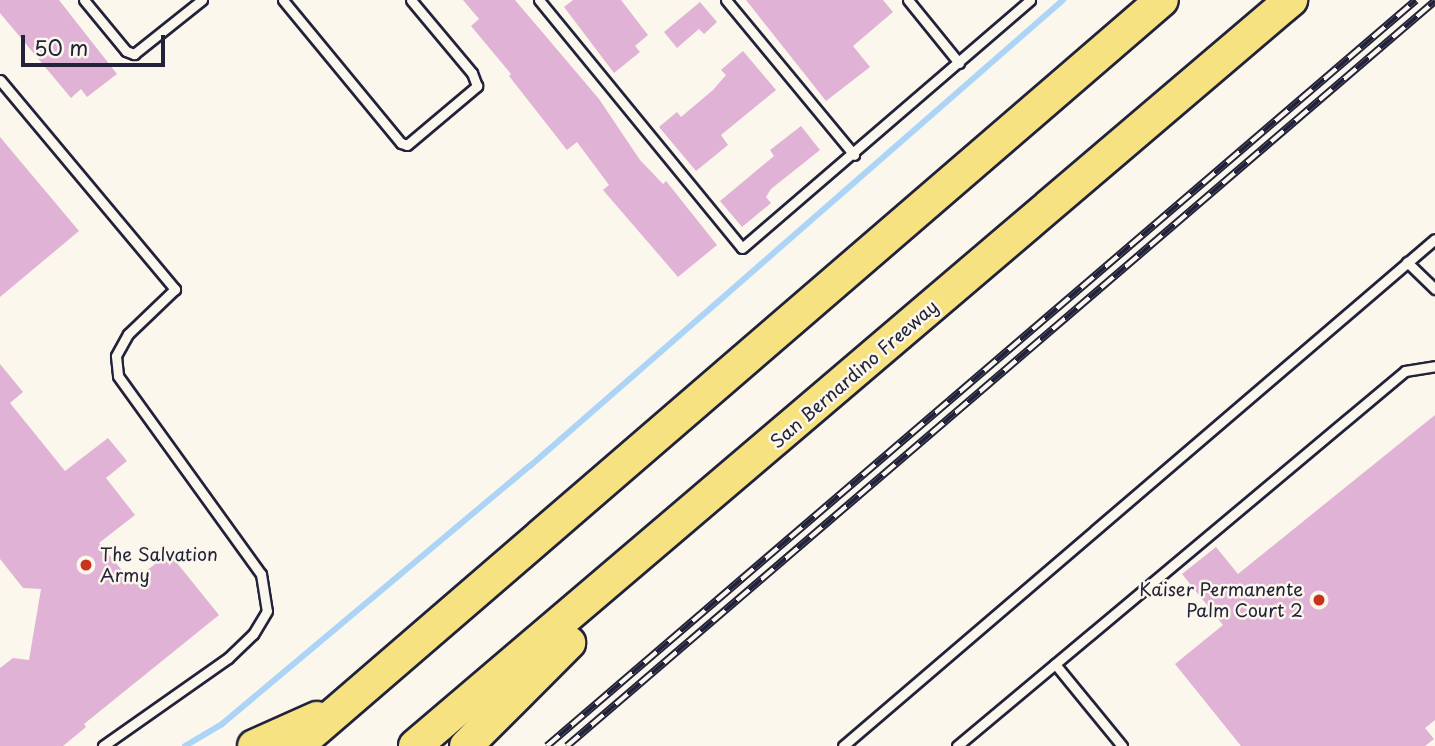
<!DOCTYPE html>
<style>
body{margin:0}
#map{position:relative;width:1435px;height:746px;overflow:hidden;background:#fbf7ec;font-family:"Playpen Sans",sans-serif}
div>[style]{position:absolute}
[style*='--x']{left:calc(var(--x)*1px);top:calc(var(--y)*1px);width:calc(var(--w)*1px);rotate:calc(var(--a)*1deg)}
.stream>*{height:6px;margin:-3px;padding:0 3px;transform-origin:3px;border-radius:3px;background:#abd4f6}
.building>*{inset:0;background:#e0b2d5}
.roads{filter:drop-shadow(2px 0 #22223b) drop-shadow(-2px 0 #22223b) drop-shadow(0 2px #22223b) drop-shadow(0 -2px #22223b)}
.service>*{height:9px;margin:-4.5px;padding:0 4.5px;transform-origin:4.5px;border-radius:4.5px;background:#fbf7ec}
.motorway>*{height:32px;margin:-16px;padding:0 16px;transform-origin:16px;border-radius:16px;background:#f7e281}
.rail>*{height:8px;margin-top:-4px;transform-origin:0;background:repeating-linear-gradient(90deg,#fbf7ec 0 16px,#22223b 0 32px);box-sizing:border-box;border-block:2px solid #22223b}
.dots>*{width:19px;height:19px;translate:-50% -50%;box-sizing:border-box;border:4px solid #fbf7ec;border-radius:50%}
span{translate:-50% -50%;white-space:nowrap;text-align:center;line-height:1.15;-webkit-text-stroke:5px #fbf7ec;paint-order:stroke}
.street-label{font-size:18px;color:#22223b}
.poi-label{font-size:18px;color:#22223b}
.left{translate:0 -50%;text-align:left}
.right{translate:-100% -50%;text-align:right}
.scale{position:absolute;left:21px;top:35px;width:144px;height:32px;box-sizing:border-box;border:4px solid #22223b;border-top:0;padding-left:9px;font-size:21px;line-height:24px;white-space:nowrap;color:#22223b;-webkit-text-stroke:5px #fbf7ec;paint-order:stroke}
</style>
<div id="map">
<div class="stream">
<i style="--x:185;--y:746;--w:43;--a:-30.7"></i>
<i style="--x:222;--y:724;--w:402;--a:-40"></i>
<i style="--x:530;--y:466;--w:708;--a:-41.16"></i>
</div>
<div class="building">
<i style="clip-path:polygon(0 0,59px 0,117px 74px,87px 97px,81px 89px,71px 98px,0 13px)"></i>
<i style="clip-path:polygon(463px 0,515px 0,599px 99px,640px 160px,663px 184px,666px 181px,717px 245px,678px 277px,603px 190px,609px 185px,577px 142px,567px 150px,509px 76px,511px 74px,471px 26px,479px 19px)"></i>
<i style="clip-path:polygon(573px 0,621px 0,648px 35px,635px 46px,640px 52px,614px 73px,564px 7px)"></i>
<i style="clip-path:polygon(746px 0,883px 0,893px 12px,853px 46px,870px 67px,826px 101px)"></i>
<i style="clip-path:polygon(700px 2px,717px 22px,704px 34px,699px 29px,677px 48px,664px 32px)"></i>
<i style="clip-path:polygon(743px 51px,776px 90px,721px 135px,728px 145px,696px 171px,659px 127px,677px 112px,681px 117px,713px 90px,726px 75px,721px 70px)"></i>
<i style="clip-path:polygon(801px 126px,820px 150px,771px 189px,766px 197px,771px 203px,742px 227px,720px 201px,774px 156px,770px 150px)"></i>
<i style="clip-path:polygon(0 137px,79px 231px,0 297px)"></i>
<i style="clip-path:polygon(0 364px,23px 392px,10px 403px,65px 471px,108px 438px,127px 461px,106px 478px,135px 515px,99px 543px,132px 582px,169px 553px,219px 615px,84px 724px,86px 727px,63px 746px,0 746px,0 668px,13px 658px,29px 660px,41px 589px,23px 588px,0 559px)"></i>
<i style="clip-path:polygon(1435px 415px,1435px 720px,1425px 728px,1434px 739px,1425px 746px,1241px 746px,1175px 664px,1223px 625px,1182px 574px,1216px 547px,1238px 574px)"></i>
</div>
<div class="roads">
<div class="service">
<i style="--x:84;--y:0;--w:66;--a:50.5"></i>
<i style="--x:126;--y:51;--w:9;--a:21"></i>
<i style="--x:134;--y:54;--w:87;--a:-38.5"></i>
<i style="--x:283;--y:0;--w:185;--a:50.5"></i>
<i style="--x:401;--y:143;--w:6;--a:18"></i>
<i style="--x:407;--y:145;--w:92;--a:-40.1"></i>
<i style="--x:477;--y:86;--w:14;--a:-111"></i>
<i style="--x:472;--y:73;--w:95;--a:-129.9"></i>
<i style="--x:539;--y:0;--w:320;--a:50.7"></i>
<i style="--x:742;--y:248;--w:380;--a:-40.7"></i>
<i style="--x:726;--y:0;--w:201;--a:50.4"></i>
<i style="--x:908;--y:0;--w:81;--a:51"></i>
<i style="--x:0;--y:80;--w:273;--a:50.1"></i>
<i style="--x:175;--y:289;--w:65;--a:136.2"></i>
<i style="--x:128;--y:334;--w:25;--a:119"></i>
<i style="--x:116;--y:356;--w:20;--a:84"></i>
<i style="--x:118;--y:376;--w:244;--a:54.2"></i>
<i style="--x:261;--y:574;--w:37;--a:81"></i>
<i style="--x:267;--y:611;--w:27;--a:121"></i>
<i style="--x:253;--y:634;--w:35;--a:136"></i>
<i style="--x:228;--y:658;--w:153;--a:144.9"></i>
<i style="--x:1407;--y:262;--w:39;--a:44"></i>
<i style="--x:1055;--y:664;--w:106;--a:50.7"></i>
<i style="--x:843;--y:746;--w:779;--a:-40.58"></i>
<i style="--x:957;--y:746;--w:584;--a:-39.93"></i>
<i style="--x:1405;--y:371;--w:30;--a:-9"></i>
</div>
<div class="motorway">
<i style="--x:254;--y:746;--w:69;--a:-24"></i>
<i style="--x:297;--y:746;--w:1142;--a:-40.78"></i>
<i style="--x:415;--y:746;--w:1151;--a:-40.42"></i>
<i style="--x:466;--y:746;--w:146;--a:-45"></i>
</div>
</div>
<div class="rail">
<i style="--x:547;--y:746;--w:1145;--a:-40.64"></i>
<i style="--x:567;--y:746;--w:1144;--a:-40.64"></i>
</div>
<div class="dots">
<i style="left:86px;top:565px;background:#c8321e"></i>
<i style="left:1319px;top:600px;background:#c8321e"></i>
</div>
<div class="street-label">
<span style="left:854px;top:374px;rotate:-41deg">San Bernardino Freeway</span>
</div>
<div class="poi-label">
<span class="left" style="left:100px;top:565px">The Salvation<br>Army</span>
<span class="right" style="left:1303px;top:600px">Kaiser Permanente<br>Palm Court 2</span>
</div>
<div class="scale">50 m</div>
</div>
